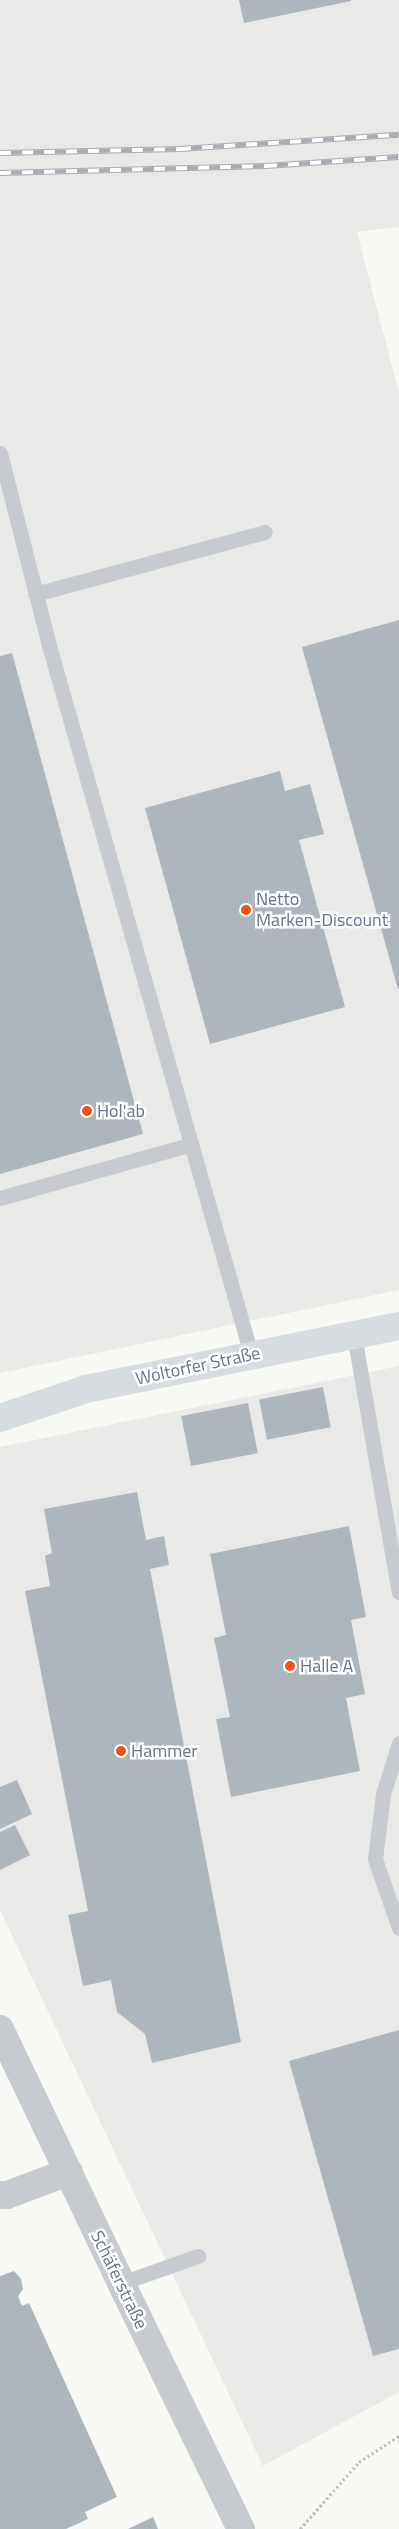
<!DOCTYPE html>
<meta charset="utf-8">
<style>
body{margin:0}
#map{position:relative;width:399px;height:2529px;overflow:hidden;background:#f8f8f4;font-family:"Titillium Web",sans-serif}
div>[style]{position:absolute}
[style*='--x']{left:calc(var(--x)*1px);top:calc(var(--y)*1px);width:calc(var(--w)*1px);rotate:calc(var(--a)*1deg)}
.built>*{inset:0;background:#e9eae8}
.building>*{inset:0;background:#adb6bd;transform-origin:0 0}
.path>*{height:3px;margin-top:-1.5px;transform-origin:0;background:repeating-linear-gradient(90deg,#bec1c3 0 2.5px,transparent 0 5px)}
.lane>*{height:15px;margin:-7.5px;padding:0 7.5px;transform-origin:7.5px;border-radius:7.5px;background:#c7cbcf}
.street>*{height:28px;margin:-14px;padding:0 14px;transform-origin:14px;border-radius:14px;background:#c7cbcf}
.secondary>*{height:28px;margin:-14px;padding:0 14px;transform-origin:14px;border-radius:14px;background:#d6dce0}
.rail>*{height:5.5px;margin-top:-2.75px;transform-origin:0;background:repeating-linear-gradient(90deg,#fff 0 11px,#a7adb3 0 22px);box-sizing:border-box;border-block:1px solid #a7adb3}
.dots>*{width:14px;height:14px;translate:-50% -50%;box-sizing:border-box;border:2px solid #fff;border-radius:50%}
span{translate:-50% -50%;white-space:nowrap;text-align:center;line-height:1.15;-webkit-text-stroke:5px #fff;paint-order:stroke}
.poi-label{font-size:18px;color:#647789}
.left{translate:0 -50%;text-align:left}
.street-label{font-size:18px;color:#647789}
</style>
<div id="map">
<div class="built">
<i style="clip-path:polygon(0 0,399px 0,399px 227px,357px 232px,399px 393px,399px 1290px,0 1373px)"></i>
<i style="clip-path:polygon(399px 1366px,399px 2392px,263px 2466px,0 1910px,0 1447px)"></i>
</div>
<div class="building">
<i style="clip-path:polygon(239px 0,351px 0,351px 1px,244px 23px)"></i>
<i style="clip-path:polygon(399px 620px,399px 989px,398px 989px,302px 647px)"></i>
<i style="clip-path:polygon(12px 653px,143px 1134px,0 1174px,0 656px)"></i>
<i style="clip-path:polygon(280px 771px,285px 791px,310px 784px,324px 834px,299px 840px,345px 1007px,210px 1044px,145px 808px)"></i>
<i style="left:323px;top:1387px;width:41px;height:65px;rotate:79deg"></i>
<i style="left:248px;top:1403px;width:51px;height:68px;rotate:79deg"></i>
<i style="clip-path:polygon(137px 1492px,146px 1540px,164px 1536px,169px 1565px,150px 1569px,241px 2042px,152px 2063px,145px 2034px,117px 2012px,111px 1980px,83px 1986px,68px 1915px,88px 1911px,25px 1591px,50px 1586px,45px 1556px,52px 1553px,44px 1509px)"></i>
<i style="clip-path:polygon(349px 1526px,366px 1617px,351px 1620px,365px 1694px,346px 1698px,360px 1771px,231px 1797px,216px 1719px,230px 1717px,214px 1638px,226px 1635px,210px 1554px)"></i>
<i style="clip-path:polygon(17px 1780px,32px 1814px,0 1829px,0 1787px)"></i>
<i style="clip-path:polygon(15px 1825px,30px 1855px,0 1870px,0 1832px)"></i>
<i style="clip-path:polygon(399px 2030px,399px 2349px,373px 2356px,289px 2061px)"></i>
<i style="clip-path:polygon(14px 2271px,21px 2279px,23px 2289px,18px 2296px,22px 2306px,29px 2303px,117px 2497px,85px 2512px,88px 2519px,66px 2529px,0 2529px,0 2276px)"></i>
<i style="clip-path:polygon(153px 2517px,158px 2529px,128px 2529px)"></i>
</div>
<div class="path">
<i style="--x:300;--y:2529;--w:89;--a:-48.6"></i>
<i style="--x:359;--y:2462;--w:48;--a:-33"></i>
</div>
<div class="lane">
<i style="--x:0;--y:453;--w:195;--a:75.7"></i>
<i style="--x:48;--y:642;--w:740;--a:74.09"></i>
<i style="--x:35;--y:594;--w:238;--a:-15.1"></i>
<i style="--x:0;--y:1198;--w:199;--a:-15.7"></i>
<i style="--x:354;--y:1335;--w:261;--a:80.1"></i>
<i style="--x:399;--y:1743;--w:53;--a:107.4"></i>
<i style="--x:383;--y:1794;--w:65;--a:97"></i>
<i style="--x:375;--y:1859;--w:73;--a:70.8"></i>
<i style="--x:121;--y:2283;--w:82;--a:-19.3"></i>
</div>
<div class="street">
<i style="--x:0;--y:2029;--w:281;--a:64.5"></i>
<i style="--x:121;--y:2283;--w:274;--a:64"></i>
<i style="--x:0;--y:2195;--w:7;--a:0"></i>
<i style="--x:7;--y:2195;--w:66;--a:-20.4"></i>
</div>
<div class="secondary">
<i style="--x:0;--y:1418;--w:91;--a:-18.6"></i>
<i style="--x:86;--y:1389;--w:319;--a:-11.4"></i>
</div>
<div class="rail">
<i style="--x:0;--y:153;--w:180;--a:-1.3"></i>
<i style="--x:180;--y:149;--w:219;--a:-3.7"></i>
<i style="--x:0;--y:173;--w:266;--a:-1.5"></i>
<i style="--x:266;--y:166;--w:133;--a:-3.9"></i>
</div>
<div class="dots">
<i style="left:246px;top:910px;background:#f55118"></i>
<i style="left:87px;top:1111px;background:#f55118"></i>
<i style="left:290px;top:1666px;background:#f55118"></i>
<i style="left:121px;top:1751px;background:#f55118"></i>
</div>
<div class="poi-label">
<span class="left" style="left:256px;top:910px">Netto<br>Marken-Discount</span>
<span class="left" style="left:97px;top:1111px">Hol'ab</span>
<span class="left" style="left:300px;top:1666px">Halle A</span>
<span class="left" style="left:131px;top:1751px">Hammer</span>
</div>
<div class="street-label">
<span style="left:198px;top:1366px;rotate:-12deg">Woltorfer Straße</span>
<span style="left:119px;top:2280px;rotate:64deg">Schäferstraße</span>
</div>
</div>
